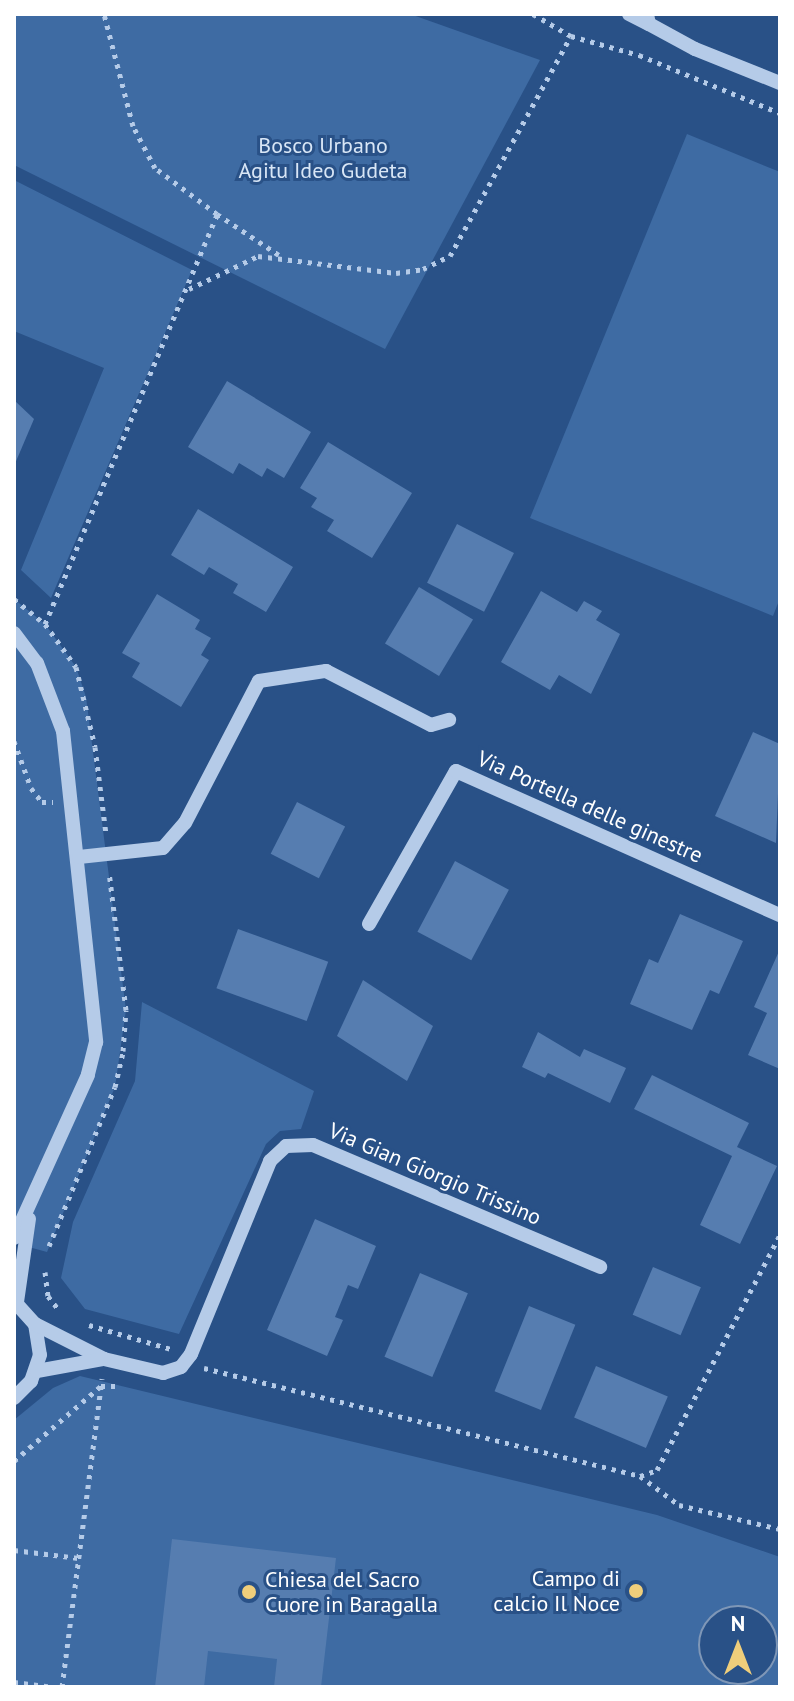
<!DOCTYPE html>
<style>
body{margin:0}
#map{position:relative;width:794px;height:1701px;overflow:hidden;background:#295187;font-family:"PT Sans",sans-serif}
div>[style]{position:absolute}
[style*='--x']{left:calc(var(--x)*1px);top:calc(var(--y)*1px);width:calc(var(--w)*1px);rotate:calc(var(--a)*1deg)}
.green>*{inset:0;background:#3e6ba3}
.building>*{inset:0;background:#567db0;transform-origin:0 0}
.path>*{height:5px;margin-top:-2.5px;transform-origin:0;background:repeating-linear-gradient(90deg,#b5cbe8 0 4px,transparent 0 10px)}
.minor>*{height:14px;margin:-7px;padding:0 7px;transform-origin:7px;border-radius:7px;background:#b5cbe8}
.dots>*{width:22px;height:22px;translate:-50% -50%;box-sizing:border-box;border:4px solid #295187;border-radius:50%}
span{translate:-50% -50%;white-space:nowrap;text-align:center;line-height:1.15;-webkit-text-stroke:6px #295187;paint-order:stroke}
.park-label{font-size:22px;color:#d8e6f6}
.street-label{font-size:22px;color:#fff}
.poi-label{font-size:22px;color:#fff}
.right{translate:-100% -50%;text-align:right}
.left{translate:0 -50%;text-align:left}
.frame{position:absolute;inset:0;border:16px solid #fff;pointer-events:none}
.north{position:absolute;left:698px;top:1605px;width:80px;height:80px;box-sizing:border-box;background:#295187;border:2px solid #7f97b7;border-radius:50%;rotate:0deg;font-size:22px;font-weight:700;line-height:32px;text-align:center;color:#fff}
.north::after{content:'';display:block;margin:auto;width:28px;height:36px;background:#efce7b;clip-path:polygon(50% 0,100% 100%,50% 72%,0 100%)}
</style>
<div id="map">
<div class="green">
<i style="clip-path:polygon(14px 14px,410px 14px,540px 60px,385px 349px,14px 165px)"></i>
<i style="clip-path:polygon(687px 134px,780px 172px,780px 598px,773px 616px,530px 518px)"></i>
<i style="clip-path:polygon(14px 180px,192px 270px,51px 598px,21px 570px,104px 368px,14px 331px)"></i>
<i style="clip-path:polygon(14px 599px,45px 624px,76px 667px,86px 697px,126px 1010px,115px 1087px,47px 1252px,14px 1243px)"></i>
<i style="clip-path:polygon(142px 1002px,314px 1091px,301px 1129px,280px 1131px,266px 1144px,179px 1334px,85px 1309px,61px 1278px,73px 1222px,135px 1081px)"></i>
<i style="clip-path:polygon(evenodd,80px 1376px,657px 1515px,780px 1557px,780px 1687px,14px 1687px,14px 1420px,53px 1388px,80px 1376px,714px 1621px,762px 1621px,762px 1669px,714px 1669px,714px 1621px)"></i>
</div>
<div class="building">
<i style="clip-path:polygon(227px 381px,311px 432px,284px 478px,267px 468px,262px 477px,239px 463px,233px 474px,188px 447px)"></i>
<i style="clip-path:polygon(14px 400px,34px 419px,14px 466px)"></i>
<i style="clip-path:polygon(328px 442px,412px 493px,372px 558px,327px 531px,334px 520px,311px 507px,317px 498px,300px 488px)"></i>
<i style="clip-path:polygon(198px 509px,293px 567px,266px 612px,233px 593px,238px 584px,209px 567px,204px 575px,171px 555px)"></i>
<i style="left:457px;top:524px;width:64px;height:66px;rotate:27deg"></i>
<i style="left:419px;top:587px;width:63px;height:66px;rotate:31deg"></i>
<i style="clip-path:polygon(541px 591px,577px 612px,584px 601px,602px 611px,596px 620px,620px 634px,591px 694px,559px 675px,550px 690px,501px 662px)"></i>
<i style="clip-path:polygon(157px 594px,200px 620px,195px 629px,211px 638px,201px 655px,209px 660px,181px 707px,132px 677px,140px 663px,122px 653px)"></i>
<i style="clip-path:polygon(753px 732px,780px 744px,776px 843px,715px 816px)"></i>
<i style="left:297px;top:802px;width:54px;height:58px;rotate:27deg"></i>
<i style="left:455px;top:861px;width:61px;height:80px;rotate:28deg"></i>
<i style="clip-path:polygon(680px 914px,743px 941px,719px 994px,710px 990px,692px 1030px,630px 1004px,649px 959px,658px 963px)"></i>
<i style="left:238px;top:929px;width:96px;height:63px;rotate:20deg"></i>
<i style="clip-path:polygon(780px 949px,780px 1069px,748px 1055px,767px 1013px,754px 1007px)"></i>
<i style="clip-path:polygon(363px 980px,433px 1026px,407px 1081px,337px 1036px)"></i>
<i style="clip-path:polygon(538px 1032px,580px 1057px,584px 1049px,626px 1068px,610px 1103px,548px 1073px,545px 1078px,522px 1067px)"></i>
<i style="clip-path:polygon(652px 1075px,749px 1123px,737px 1147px,777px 1166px,740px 1244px,700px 1225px,732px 1156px,634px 1109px)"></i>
<i style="clip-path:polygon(315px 1219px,376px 1246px,358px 1289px,348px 1285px,335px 1317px,343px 1320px,327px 1356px,267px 1330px)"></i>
<i style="left:653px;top:1267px;width:52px;height:52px;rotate:23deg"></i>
<i style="left:420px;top:1273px;width:52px;height:91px;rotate:23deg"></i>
<i style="left:529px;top:1306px;width:50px;height:92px;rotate:22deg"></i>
<i style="left:596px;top:1366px;width:78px;height:56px;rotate:23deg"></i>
<i style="clip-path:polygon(172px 1539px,336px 1558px,321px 1687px,274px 1687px,277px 1659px,208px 1651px,204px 1687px,155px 1687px)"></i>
</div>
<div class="path">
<i style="--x:533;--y:14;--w:44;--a:30.1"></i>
<i style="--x:571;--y:36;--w:71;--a:15.6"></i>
<i style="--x:639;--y:55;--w:152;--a:22.4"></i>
<i style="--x:217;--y:214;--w:74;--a:33.5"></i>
<i style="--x:189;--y:289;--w:76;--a:-25.6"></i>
<i style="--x:258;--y:256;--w:139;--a:7"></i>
<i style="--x:396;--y:273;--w:27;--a:-8"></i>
<i style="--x:423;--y:269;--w:30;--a:-26"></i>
<i style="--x:450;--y:256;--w:251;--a:-61.2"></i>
<i style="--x:14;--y:599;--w:40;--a:39"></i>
<i style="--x:45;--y:624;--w:53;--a:54.2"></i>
<i style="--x:76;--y:667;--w:82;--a:76.6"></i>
<i style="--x:95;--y:747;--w:88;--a:82.8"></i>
<i style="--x:45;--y:624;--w:445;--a:-67.2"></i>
<i style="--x:217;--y:214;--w:77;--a:-143.4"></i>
<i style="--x:155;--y:168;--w:47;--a:-117.6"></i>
<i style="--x:133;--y:126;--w:116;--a:-104.5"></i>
<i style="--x:14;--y:741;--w:50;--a:70.1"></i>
<i style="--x:31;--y:788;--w:18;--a:52"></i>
<i style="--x:42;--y:802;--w:11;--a:0"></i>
<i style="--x:49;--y:1246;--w:172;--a:-67.5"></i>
<i style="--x:115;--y:1087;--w:37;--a:-77"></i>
<i style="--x:123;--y:1051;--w:41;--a:-85.8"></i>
<i style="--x:126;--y:1010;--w:139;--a:-97"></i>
<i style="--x:45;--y:1272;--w:24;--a:83"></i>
<i style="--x:48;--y:1296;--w:18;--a:52"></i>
<i style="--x:89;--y:1325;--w:85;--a:16.3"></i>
<i style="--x:204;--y:1368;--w:449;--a:13.9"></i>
<i style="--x:640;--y:1476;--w:49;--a:36.6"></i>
<i style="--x:679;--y:1505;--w:104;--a:13.4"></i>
<i style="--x:14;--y:1461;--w:115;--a:-40.8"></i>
<i style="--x:101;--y:1386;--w:16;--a:0"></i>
<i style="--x:640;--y:1476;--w:18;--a:-19"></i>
<i style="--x:657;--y:1470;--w:265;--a:-62.4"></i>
<i style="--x:14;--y:1550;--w:65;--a:7"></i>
<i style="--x:14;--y:1682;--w:40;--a:7.1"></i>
<i style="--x:62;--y:1687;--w:311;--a:-82.6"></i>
</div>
<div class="minor">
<i style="--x:629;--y:14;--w:22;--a:27"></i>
<i style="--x:647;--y:14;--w:10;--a:79"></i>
<i style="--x:649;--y:24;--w:52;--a:28.5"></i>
<i style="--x:695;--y:49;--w:92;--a:21.8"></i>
<i style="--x:14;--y:633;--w:38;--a:53"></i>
<i style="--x:37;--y:663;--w:73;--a:69.1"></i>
<i style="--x:63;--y:731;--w:313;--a:83.9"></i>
<i style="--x:96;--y:1042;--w:34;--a:104"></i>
<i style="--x:88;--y:1075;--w:179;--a:114.4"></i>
<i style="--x:79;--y:857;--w:84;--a:-6.1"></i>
<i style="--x:163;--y:848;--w:33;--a:-49"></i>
<i style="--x:185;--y:823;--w:160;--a:-62.5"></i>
<i style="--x:259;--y:681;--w:68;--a:-8.5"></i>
<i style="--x:326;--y:671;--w:118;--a:27.2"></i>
<i style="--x:431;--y:725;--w:19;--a:-16"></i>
<i style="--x:369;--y:924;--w:176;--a:-60.4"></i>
<i style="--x:456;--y:771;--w:355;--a:24"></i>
<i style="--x:14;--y:1301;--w:31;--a:48"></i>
<i style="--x:35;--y:1324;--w:31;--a:81"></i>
<i style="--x:40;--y:1355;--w:28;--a:109"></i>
<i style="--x:31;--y:1381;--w:24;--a:135"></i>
<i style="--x:17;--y:1302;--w:84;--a:-81.8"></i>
<i style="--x:35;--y:1324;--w:77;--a:26.9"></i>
<i style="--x:104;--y:1359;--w:61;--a:13.3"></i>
<i style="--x:163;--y:1373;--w:19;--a:-18"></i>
<i style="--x:181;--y:1367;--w:16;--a:-52"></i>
<i style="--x:191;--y:1354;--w:209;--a:-67.7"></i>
<i style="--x:270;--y:1161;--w:22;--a:-43"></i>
<i style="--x:286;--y:1146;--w:27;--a:-2"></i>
<i style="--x:313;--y:1145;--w:312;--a:23"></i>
<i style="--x:37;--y:1371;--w:68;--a:-10.2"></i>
</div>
<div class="dots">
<i style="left:636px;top:1591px;background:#efce7b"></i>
<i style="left:249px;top:1592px;background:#efce7b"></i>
</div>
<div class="park-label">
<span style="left:323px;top:158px">Bosco Urbano<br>Agitu Ideo Gudeta</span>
</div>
<div class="street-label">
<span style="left:590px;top:807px;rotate:24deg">Via Portella delle ginestre</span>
<span style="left:435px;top:1174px;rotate:23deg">Via Gian Giorgio Trissino</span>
</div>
<div class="poi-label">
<span class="right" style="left:620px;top:1591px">Campo di<br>calcio Il Noce</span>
<span class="left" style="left:265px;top:1592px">Chiesa del Sacro<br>Cuore in Baragalla</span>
</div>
<div class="frame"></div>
<div class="north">N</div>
</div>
